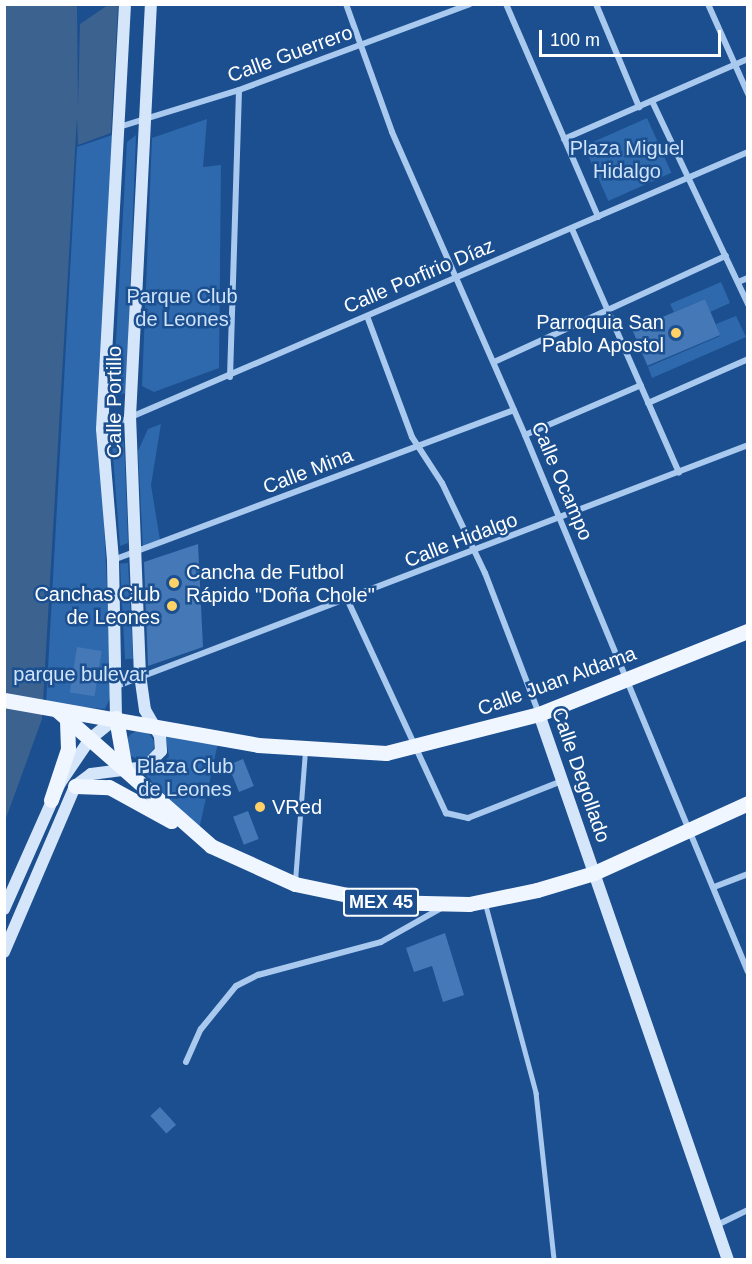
<!DOCTYPE html>
<meta charset="utf-8">
<style>
body{margin:0}
#map{position:relative;width:752px;height:1264px;overflow:hidden;background:#1b4f8f;font-family:Arial,sans-serif}
div>[style]{position:absolute}
[style*='--x']{left:calc(var(--x)*1px);top:calc(var(--y)*1px);width:calc(var(--w)*1px);rotate:calc(var(--a)*1deg)}
.green>*{inset:0;background:#2e69ad;transform-origin:0 0}
.round{border-radius:50%}
.water>*{inset:0;background:#3c6290}
.building>*{inset:0;background:#4478b7;transform-origin:0 0}
.lane>*{height:4.5px;margin:-2.25px;padding:0 2.25px;transform-origin:2.25px;border-radius:2.25px;background:#a9c9ee}
.street>*{height:6px;margin:-3px;padding:0 3px;transform-origin:3px;border-radius:3px;background:#a9c9ee}
.secondary>*{height:12px;margin:-6px;padding:0 6px;transform-origin:6px;border-radius:6px;background:#d6e6fa}
.primary>*{height:15px;margin:-7.5px;padding:0 7.5px;transform-origin:7.5px;border-radius:7.5px;background:#f0f6ff}
.dots>*{width:16px;height:16px;translate:-50% -50%;box-sizing:border-box;border:3px solid #1b4f8f;border-radius:50%}
span{translate:-50% -50%;white-space:nowrap;text-align:center;line-height:1.15;-webkit-text-stroke:5px #1b4f8f;paint-order:stroke}
.shield-label span{padding:2px 4px;background:#1b4f8f;border:2px solid;border-radius:4px;-webkit-text-stroke-width:0}
.shield-label{font-size:18px;color:#fff;font-weight:700}
.street-label{font-size:20px;color:#fff}
.park-label{font-size:20px;color:#cfe3fa}
.poi-label{font-size:20px;color:#fff}
.right{translate:-100% -50%;text-align:right}
.left{translate:0 -50%;text-align:left}
.frame{position:absolute;inset:0;border:6px solid #fff;pointer-events:none}
.scale{position:absolute;left:539px;top:30px;width:182px;height:27px;box-sizing:border-box;border:3px solid #fff;border-top:0;padding-left:8px;font-size:18px;line-height:21px;white-space:nowrap;color:#fff;-webkit-text-stroke:4px #1b4f8f;paint-order:stroke}
</style>
<div id="map">
<div class="green">
<i style="left:647px;top:118px;width:60px;height:69px;rotate:66deg"></i>
<i style="clip-path:polygon(207px 119px,203px 167px,221px 165px,219px 368px,154px 392px,142px 386px,152px 138px)"></i>
<i style="clip-path:polygon(115px 134px,100px 440px,112px 694px,105px 709px,46px 704px,77px 147px)"></i>
<i style="clip-path:polygon(136px 135px,126px 393px,113px 396px,127px 142px)"></i>
<i style="clip-path:polygon(721px 282px,730px 303px,710px 312px,705px 299px,674px 312px,670px 304px)"></i>
<i style="clip-path:polygon(736px 316px,746px 337px,652px 378px,648px 367px,720px 336px,716px 324px)"></i>
<i style="clip-path:polygon(161px 424px,151px 485px,160px 540px,143px 547px,138px 451px,148px 429px)"></i>
<i style="clip-path:polygon(124px 441px,128px 543px,120px 546px,112px 444px)"></i>
<i style="left:128px;top:563px;width:96px;height:8px;rotate:87deg"></i>
<i class="round" style="left:126px;top:731px;width:28px;height:28px"></i>
<i style="clip-path:polygon(165px 732px,218px 743px,199px 830px,146px 776px,169px 757px)"></i>
</div>
<div class="water">
<i style="clip-path:polygon(5px 5px,77px 5px,78px 108px,80px 24px,108px 5px,118px 5px,111px 133px,78px 145px,77px 117px,42px 719px,5px 821px)"></i>
</div>
<div class="building">
<i style="left:705px;top:299px;width:39px;height:79px;rotate:67deg"></i>
<i style="clip-path:polygon(198px 544px,203px 647px,148px 666px,144px 562px)"></i>
<i style="left:77px;top:647px;width:25px;height:46px;rotate:9deg"></i>
<i style="left:243px;top:759px;width:29px;height:16px;rotate:68deg"></i>
<i style="left:248px;top:811px;width:30px;height:16px;rotate:69deg"></i>
<i style="clip-path:polygon(445px 933px,464px 995px,443px 1002px,432px 966px,414px 972px,406px 948px)"></i>
<i style="left:160px;top:1107px;width:24px;height:13px;rotate:48deg"></i>
</div>
<div class="lane">
<i style="--x:295;--y:881;--w:129;--a:-85.6"></i>
<i style="--x:485;--y:902;--w:198;--a:75"></i>
<i style="--x:536;--y:1093;--w:168;--a:83.8"></i>
</div>
<div class="street">
<i style="--x:346;--y:4;--w:136;--a:70.2"></i>
<i style="--x:392;--y:132;--w:331;--a:66.3"></i>
<i style="--x:525;--y:435;--w:581;--a:67.45"></i>
<i style="--x:506;--y:4;--w:232;--a:66.6"></i>
<i style="--x:596;--y:4;--w:112;--a:67.3"></i>
<i style="--x:708;--y:4;--w:98;--a:66"></i>
<i style="--x:652;--y:101;--w:225;--a:64.7"></i>
<i style="--x:119;--y:127;--w:126;--a:-17.1"></i>
<i style="--x:239;--y:90;--w:246;--a:-20.4"></i>
<i style="--x:564;--y:139;--w:201;--a:-23.5"></i>
<i style="--x:572;--y:229;--w:266;--a:66.3"></i>
<i style="--x:738;--y:282;--w:11;--a:-22"></i>
<i style="--x:367;--y:316;--w:129;--a:69.6"></i>
<i style="--x:412;--y:437;--w:55;--a:56.9"></i>
<i style="--x:442;--y:483;--w:100;--a:64.5"></i>
<i style="--x:485;--y:573;--w:151;--a:69"></i>
<i style="--x:494;--y:362;--w:255;--a:-24.6"></i>
<i style="--x:230;--y:377;--w:287;--a:-88.2"></i>
<i style="--x:648;--y:403;--w:109;--a:-23.7"></i>
<i style="--x:103;--y:429;--w:702;--a:-23.24"></i>
<i style="--x:525;--y:435;--w:126;--a:-23.3"></i>
<i style="--x:113;--y:560;--w:428;--a:-20.5"></i>
<i style="--x:348;--y:601;--w:234;--a:65.2"></i>
<i style="--x:446;--y:813;--w:23;--a:13"></i>
<i style="--x:468;--y:818;--w:101;--a:-21.5"></i>
<i style="--x:117;--y:686;--w:675;--a:-20.9"></i>
<i style="--x:714;--y:887;--w:36;--a:-21"></i>
<i style="--x:186;--y:1062;--w:36;--a:-66"></i>
<i style="--x:201;--y:1029;--w:55;--a:-50.9"></i>
<i style="--x:236;--y:986;--w:25;--a:-27"></i>
<i style="--x:258;--y:975;--w:127;--a:-15"></i>
<i style="--x:381;--y:942;--w:71;--a:-29.4"></i>
<i style="--x:717;--y:1225;--w:34;--a:-26"></i>
</div>
<div class="secondary">
<i style="--x:539;--y:714;--w:578;--a:70.91"></i>
<i style="--x:4;--y:909;--w:138;--a:-66"></i>
<i style="--x:60;--y:783;--w:53;--a:-55.7"></i>
<i style="--x:90;--y:739;--w:33;--a:-39"></i>
<i style="--x:116;--y:718;--w:158;--a:-91.1"></i>
<i style="--x:113;--y:560;--w:131;--a:-94.8"></i>
<i style="--x:102;--y:429;--w:426;--a:-86.9"></i>
<i style="--x:4;--y:952;--w:181;--a:-66.8"></i>
<i style="--x:75;--y:786;--w:20;--a:-37"></i>
<i style="--x:91;--y:774;--w:55;--a:-7.3"></i>
<i style="--x:146;--y:767;--w:22;--a:-47"></i>
<i style="--x:161;--y:751;--w:15;--a:-94"></i>
<i style="--x:160;--y:736;--w:30;--a:-120"></i>
<i style="--x:145;--y:710;--w:34;--a:-98"></i>
<i style="--x:140;--y:676;--w:259;--a:-92.2"></i>
<i style="--x:130;--y:417;--w:414;--a:-87.1"></i>
</div>
<div class="primary">
<i style="--x:4;--y:700;--w:258;--a:10"></i>
<i style="--x:258;--y:745;--w:128;--a:3.6"></i>
<i style="--x:386;--y:753;--w:158;--a:-14.3"></i>
<i style="--x:539;--y:714;--w:225;--a:-21.7"></i>
<i style="--x:57;--y:710;--w:205;--a:41.4"></i>
<i style="--x:211;--y:846;--w:92;--a:24.3"></i>
<i style="--x:295;--y:884;--w:88;--a:11.8"></i>
<i style="--x:381;--y:902;--w:88;--a:1.3"></i>
<i style="--x:469;--y:904;--w:69;--a:-11.6"></i>
<i style="--x:537;--y:890;--w:59;--a:-16.6"></i>
<i style="--x:594;--y:873;--w:169;--a:-24.4"></i>
<i style="--x:116;--y:718;--w:52;--a:80"></i>
<i style="--x:75;--y:786;--w:34;--a:2"></i>
<i style="--x:109;--y:787;--w:71;--a:28.7"></i>
<i style="--x:51;--y:800;--w:54;--a:-71.6"></i>
<i style="--x:68;--y:749;--w:28;--a:-92"></i>
</div>
<div class="dots">
<i style="left:676px;top:333px;background:#ffd166"></i>
<i style="left:174px;top:583px;background:#ffd166"></i>
<i style="left:172px;top:606px;background:#ffd166"></i>
<i style="left:260px;top:807px;background:#ffd166"></i>
</div>
<div class="shield-label">
<span style="left:381px;top:902px">MEX 45</span>
</div>
<div class="street-label">
<span style="left:290px;top:54px;rotate:-20deg">Calle Guerrero</span>
<span style="left:419px;top:276px;rotate:-23deg">Calle Porfirio Díaz</span>
<span style="left:114px;top:402px;rotate:-90deg">Calle Portillo</span>
<span style="left:308px;top:471px;rotate:-21deg">Calle Mina</span>
<span style="left:562px;top:481px;rotate:67deg">Calle Ocampo</span>
<span style="left:461px;top:540px;rotate:-21deg">Calle Hidalgo</span>
<span style="left:557px;top:681px;rotate:-20deg">Calle Juan Aldama</span>
<span style="left:581px;top:775px;rotate:71deg">Calle Degollado</span>
</div>
<div class="park-label">
<span style="left:627px;top:160px">Plaza Miguel<br>Hidalgo</span>
<span style="left:182px;top:308px">Parque Club<br>de Leones</span>
<span style="left:80px;top:674px">parque bulevar</span>
<span style="left:185px;top:778px">Plaza Club<br>de Leones</span>
</div>
<div class="poi-label">
<span class="right" style="left:664px;top:334px">Parroquia San<br>Pablo Apostol</span>
<span class="left" style="left:186px;top:584px">Cancha de Futbol<br>Rápido "Doña Chole"</span>
<span class="right" style="left:160px;top:606px">Canchas Club<br>de Leones</span>
<span class="left" style="left:272px;top:807px">VRed</span>
</div>
<div class="frame"></div>
<div class="scale">100 m</div>
</div>
